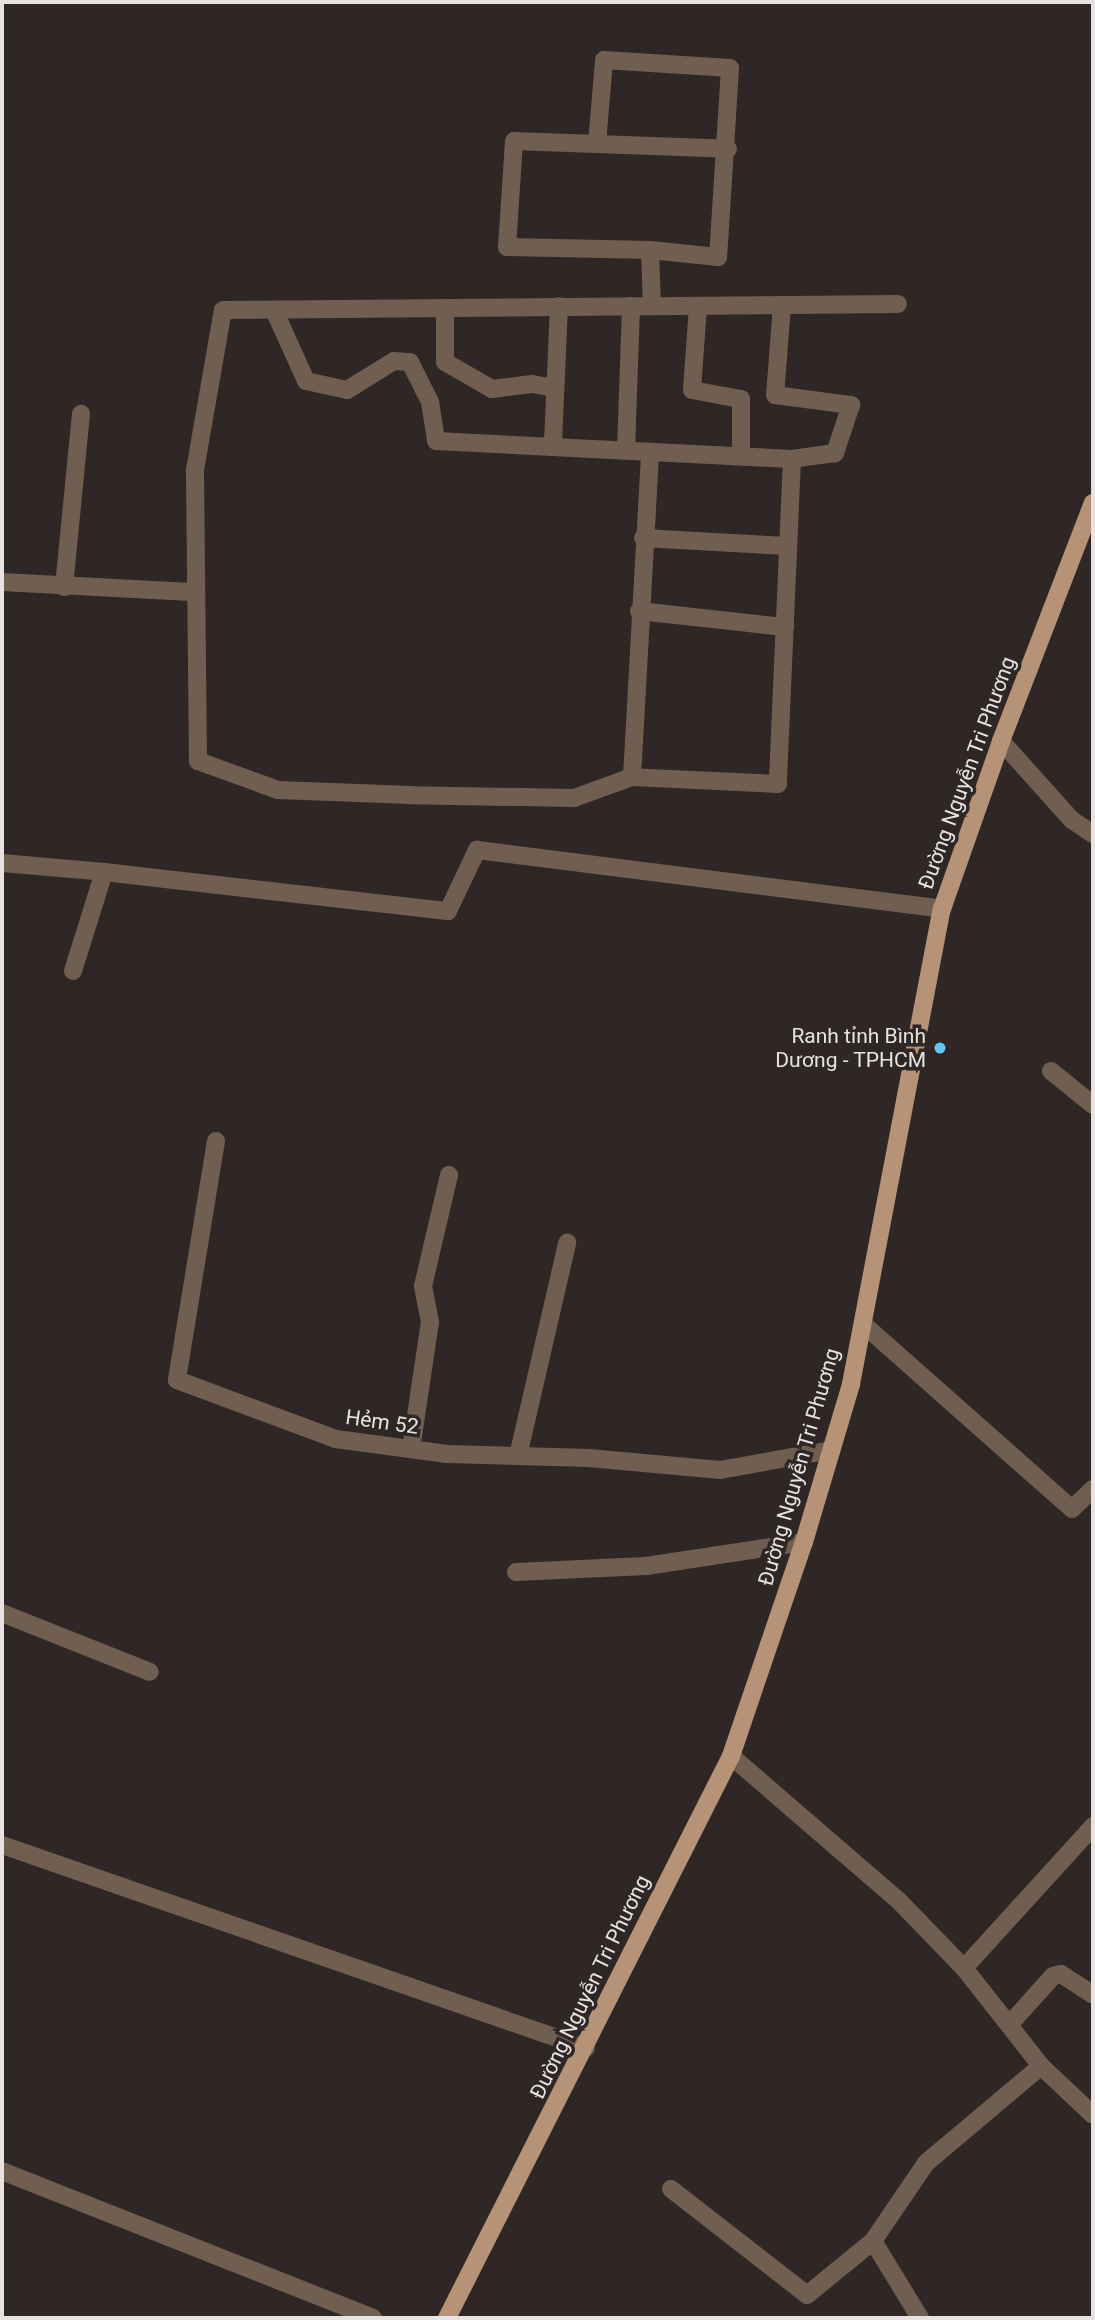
<!DOCTYPE html>
<meta charset="utf-8">
<style>
body{margin:0}
#map{position:relative;width:1095px;height:2320px;overflow:hidden;background:#2f2726;font-family:Roboto,sans-serif}
div>[style]{position:absolute}
[style*='--x']{left:calc(var(--x)*1px);top:calc(var(--y)*1px);width:calc(var(--w)*1px);rotate:calc(var(--a)*1deg)}
.minor>*{height:18px;margin:-9px;padding:0 9px;transform-origin:9px;border-radius:9px;background:#705f51}
.major>*{height:18px;margin:-9px;padding:0 9px;transform-origin:9px;border-radius:9px;background:#b69377}
.dots>*{width:19px;height:19px;translate:-50% -50%;box-sizing:border-box;border:4px solid #2f2726;border-radius:50%}
span{translate:-50% -50%;white-space:nowrap;text-align:center;line-height:1.15;-webkit-text-stroke:7px #2f2726;paint-order:stroke}
.street-label{font-size:21px;color:#e8e3e2}
.poi-label{font-size:21px;color:#e8e3e2}
.right{translate:-100% -50%;text-align:right}
.frame{position:absolute;inset:0;border:4px solid #e8e3e2;pointer-events:none}
</style>
<div id="map">
<div class="minor">
<i style="--x:597;--y:144;--w:84;--a:-85.2"></i>
<i style="--x:604;--y:60;--w:126;--a:3.6"></i>
<i style="--x:730;--y:68;--w:189;--a:93.6"></i>
<i style="--x:718;--y:257;--w:68;--a:-174.1"></i>
<i style="--x:650;--y:250;--w:56;--a:88"></i>
<i style="--x:650;--y:250;--w:143;--a:-178.8"></i>
<i style="--x:507;--y:247;--w:106;--a:-86.2"></i>
<i style="--x:514;--y:141;--w:214;--a:2.1"></i>
<i style="--x:782;--y:305;--w:90;--a:94.4"></i>
<i style="--x:775;--y:395;--w:77;--a:7.5"></i>
<i style="--x:851;--y:405;--w:51;--a:108.4"></i>
<i style="--x:835;--y:453;--w:43;--a:172.1"></i>
<i style="--x:698;--y:306;--w:84;--a:94.1"></i>
<i style="--x:692;--y:390;--w:50;--a:10.4"></i>
<i style="--x:741;--y:399;--w:57;--a:90"></i>
<i style="--x:445;--y:308;--w:54;--a:90"></i>
<i style="--x:445;--y:362;--w:54;--a:29.9"></i>
<i style="--x:492;--y:389;--w:40;--a:-7.1"></i>
<i style="--x:532;--y:384;--w:22;--a:10"></i>
<i style="--x:274;--y:310;--w:78;--a:65.7"></i>
<i style="--x:306;--y:381;--w:42;--a:12.4"></i>
<i style="--x:347;--y:390;--w:55;--a:-31.7"></i>
<i style="--x:394;--y:361;--w:16;--a:4"></i>
<i style="--x:410;--y:362;--w:45;--a:63.4"></i>
<i style="--x:430;--y:402;--w:39;--a:81"></i>
<i style="--x:436;--y:441;--w:356;--a:2.9"></i>
<i style="--x:792;--y:459;--w:325;--a:92.5"></i>
<i style="--x:778;--y:784;--w:146;--a:-177.3"></i>
<i style="--x:632;--y:777;--w:325;--a:-86.8"></i>
<i style="--x:553;--y:443;--w:137;--a:-87.5"></i>
<i style="--x:626;--y:450;--w:144;--a:-88"></i>
<i style="--x:643;--y:538;--w:145;--a:3.2"></i>
<i style="--x:2;--y:582;--w:194;--a:3"></i>
<i style="--x:64;--y:587;--w:174;--a:-84.4"></i>
<i style="--x:639;--y:611;--w:147;--a:6.3"></i>
<i style="--x:1001;--y:741;--w:106;--a:48.1"></i>
<i style="--x:1072;--y:820;--w:25;--a:34"></i>
<i style="--x:632;--y:777;--w:62;--a:160.1"></i>
<i style="--x:574;--y:798;--w:164;--a:-179"></i>
<i style="--x:410;--y:795;--w:132;--a:-177.8"></i>
<i style="--x:278;--y:790;--w:85;--a:-160.1"></i>
<i style="--x:198;--y:761;--w:291;--a:-90.6"></i>
<i style="--x:195;--y:470;--w:162;--a:-80.1"></i>
<i style="--x:223;--y:310;--w:675;--a:-0.51"></i>
<i style="--x:2;--y:863;--w:102;--a:5"></i>
<i style="--x:73;--y:971;--w:104;--a:-72.6"></i>
<i style="--x:104;--y:872;--w:346;--a:6.5"></i>
<i style="--x:448;--y:911;--w:68;--a:-64.6"></i>
<i style="--x:477;--y:850;--w:469;--a:7.2"></i>
<i style="--x:1051;--y:1071;--w:54;--a:39"></i>
<i style="--x:216;--y:1141;--w:242;--a:99.3"></i>
<i style="--x:177;--y:1380;--w:170;--a:20.4"></i>
<i style="--x:336;--y:1439;--w:112;--a:7.7"></i>
<i style="--x:447;--y:1454;--w:142;--a:1.6"></i>
<i style="--x:589;--y:1458;--w:132;--a:5.2"></i>
<i style="--x:720;--y:1470;--w:113;--a:-10.2"></i>
<i style="--x:863;--y:1324;--w:279;--a:41.5"></i>
<i style="--x:1072;--y:1509;--w:29;--a:-44"></i>
<i style="--x:411;--y:1449;--w:128;--a:-81.5"></i>
<i style="--x:430;--y:1322;--w:37;--a:-101"></i>
<i style="--x:423;--y:1286;--w:114;--a:-76.8"></i>
<i style="--x:518;--y:1456;--w:219;--a:-77"></i>
<i style="--x:516;--y:1572;--w:130;--a:-2.6"></i>
<i style="--x:646;--y:1566;--w:160;--a:-8.6"></i>
<i style="--x:2;--y:1613;--w:159;--a:21.7"></i>
<i style="--x:731;--y:1756;--w:222;--a:40.8"></i>
<i style="--x:899;--y:1901;--w:93;--a:45.9"></i>
<i style="--x:964;--y:1968;--w:125;--a:51.8"></i>
<i style="--x:2;--y:1845;--w:618;--a:19.17"></i>
<i style="--x:964;--y:1968;--w:192;--a:-47.7"></i>
<i style="--x:1009;--y:2025;--w:66;--a:-48.1"></i>
<i style="--x:1053;--y:1976;--w:8;--a:-14"></i>
<i style="--x:1061;--y:1974;--w:38;--a:33"></i>
<i style="--x:2;--y:2171;--w:399;--a:21.6"></i>
<i style="--x:671;--y:2189;--w:172;--a:37.9"></i>
<i style="--x:807;--y:2295;--w:85;--a:-39.3"></i>
<i style="--x:920;--y:2318;--w:90;--a:-121.4"></i>
<i style="--x:873;--y:2241;--w:94;--a:-55.8"></i>
<i style="--x:926;--y:2163;--w:150;--a:-40.1"></i>
<i style="--x:1041;--y:2066;--w:71;--a:43.3"></i>
</div>
<div class="major">
<i style="--x:447;--y:2318;--w:630;--a:-63.19"></i>
<i style="--x:731;--y:1756;--w:226;--a:-71.2"></i>
<i style="--x:804;--y:1542;--w:165;--a:-73.4"></i>
<i style="--x:851;--y:1384;--w:484;--a:-79.2"></i>
<i style="--x:942;--y:909;--w:178;--a:-70.6"></i>
<i style="--x:1001;--y:741;--w:255;--a:-68.9"></i>
</div>
<div class="dots">
<i style="left:940px;top:1048px;background:#68c4f0"></i>
</div>
<div class="street-label">
<span style="left:967px;top:773px;rotate:-70deg">Đường Nguyễn Tri Phương</span>
<span style="left:382px;top:1422px;rotate:8deg">Hẻm 52</span>
<span style="left:799px;top:1467px;rotate:-74deg">Đường Nguyễn Tri Phương</span>
<span style="left:590px;top:1987px;rotate:-64deg">Đường Nguyễn Tri Phương</span>
</div>
<div class="poi-label">
<span class="right" style="left:926px;top:1048px">Ranh tỉnh Bình<br>Dương - TPHCM</span>
</div>
<div class="frame"></div>
</div>
